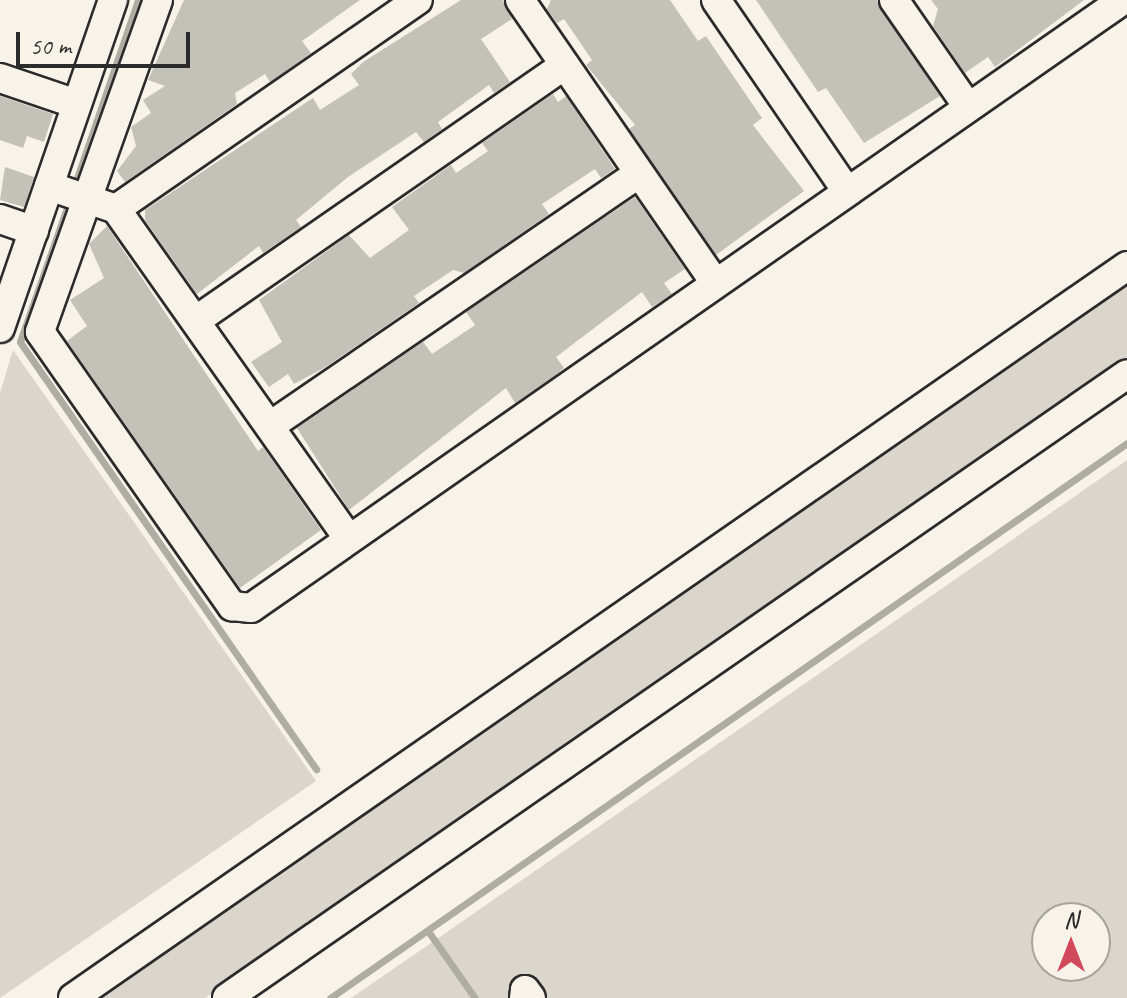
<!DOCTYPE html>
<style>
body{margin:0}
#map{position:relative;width:1127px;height:998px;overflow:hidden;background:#f7f3e8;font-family:Caveat,sans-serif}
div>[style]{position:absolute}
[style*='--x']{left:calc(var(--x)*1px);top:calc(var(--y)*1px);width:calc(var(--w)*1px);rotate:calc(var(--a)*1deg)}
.green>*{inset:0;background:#dad6cc}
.stream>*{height:7px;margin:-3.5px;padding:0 3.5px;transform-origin:3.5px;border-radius:3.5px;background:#afaca4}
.building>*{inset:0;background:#c4c1b9}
.roads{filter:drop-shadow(2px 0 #2b2b2b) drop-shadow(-2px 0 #2b2b2b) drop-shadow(0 2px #2b2b2b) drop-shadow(0 -2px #2b2b2b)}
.minor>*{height:28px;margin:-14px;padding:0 14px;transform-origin:14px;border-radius:14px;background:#f7f3e8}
span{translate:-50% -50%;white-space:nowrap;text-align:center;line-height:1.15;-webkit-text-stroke:8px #f7f3e8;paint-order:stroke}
.north{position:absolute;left:1031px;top:902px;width:80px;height:80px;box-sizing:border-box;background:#f7f3e8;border:2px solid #a5a39c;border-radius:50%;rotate:0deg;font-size:22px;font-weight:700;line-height:32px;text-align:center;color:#2b2b2b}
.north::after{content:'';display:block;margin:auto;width:28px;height:36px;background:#d1495b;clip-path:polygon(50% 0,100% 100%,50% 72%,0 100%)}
.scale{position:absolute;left:16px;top:32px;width:174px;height:36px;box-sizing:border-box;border:4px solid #2b2b2b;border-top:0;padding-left:10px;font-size:24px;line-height:28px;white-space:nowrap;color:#2b2b2b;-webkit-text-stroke:6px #f7f3e8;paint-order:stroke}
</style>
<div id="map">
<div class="green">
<i style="clip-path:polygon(1127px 285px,1127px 357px,424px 847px,205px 998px,97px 998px)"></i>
<i style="clip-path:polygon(13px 350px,316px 781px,0 998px,0 393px)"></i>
<i style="clip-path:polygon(evenodd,1127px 460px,1127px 998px,351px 998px,447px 932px,1127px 460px,1047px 918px,1095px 918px,1095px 966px,1047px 966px,1047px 918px)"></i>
</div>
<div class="stream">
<i style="--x:74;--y:187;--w:198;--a:-71.1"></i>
<i style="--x:70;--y:199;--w:151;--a:109.3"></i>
<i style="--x:20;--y:342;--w:520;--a:55.27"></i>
<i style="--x:428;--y:931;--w:82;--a:55"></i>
<i style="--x:330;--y:998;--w:971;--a:-34.85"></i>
</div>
<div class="building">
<i style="clip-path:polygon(184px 0,360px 0,302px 41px,311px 53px,270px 82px,265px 74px,235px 93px,237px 104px,125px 182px,117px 171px,136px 146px,131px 127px,151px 113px,143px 100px,165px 86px,148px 80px)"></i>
<i style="clip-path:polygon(461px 0,503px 0,512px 19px,481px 39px,510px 82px,494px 93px,489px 85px,438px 122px,442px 129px,424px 142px,416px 132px,348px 177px,296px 220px,301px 227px,263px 253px,259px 246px,197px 294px,145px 220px,145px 210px,313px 98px,320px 110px,359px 85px,351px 74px,363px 62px)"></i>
<i style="clip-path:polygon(551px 0,670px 0,698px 41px,706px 36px,712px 45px,762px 118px,753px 125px,804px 191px,716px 255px,629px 129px,635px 125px,586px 65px,592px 60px,564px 19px,557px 23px,547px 9px)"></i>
<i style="clip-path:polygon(756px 0,877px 0,940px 96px,864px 143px,826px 88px,818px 92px)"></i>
<i style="clip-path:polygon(931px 0,1084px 0,995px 67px,988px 57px,965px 73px,933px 26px,938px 9px)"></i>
<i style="clip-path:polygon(553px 94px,558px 102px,566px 96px,615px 169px,601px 178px,595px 169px,542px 204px,549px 214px,464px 273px,453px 270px,414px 296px,419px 303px,324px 368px,294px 384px,288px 374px,269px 387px,251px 362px,282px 342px,259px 300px,349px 235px,370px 258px,409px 230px,392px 207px,451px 165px,456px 173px,488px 151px,482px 143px)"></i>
<i style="clip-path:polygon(0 96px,53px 114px,44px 142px,27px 136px,23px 148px,0 140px)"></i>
<i style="clip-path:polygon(5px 167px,34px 177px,24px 207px,0 200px)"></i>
<i style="clip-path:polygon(635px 197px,685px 269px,664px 283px,672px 294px,652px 307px,642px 292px,556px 357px,564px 368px,554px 376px,515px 403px,506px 388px,349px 510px,297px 428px,423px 342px,432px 354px,475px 325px,466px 312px)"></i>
<i style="clip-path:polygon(107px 226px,258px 451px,263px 447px,321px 530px,240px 588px,67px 341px,87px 326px,70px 300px,104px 278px,89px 244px)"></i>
</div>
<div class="roads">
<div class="minor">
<i style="--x:158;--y:0;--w:352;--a:109.6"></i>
<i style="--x:40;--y:332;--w:335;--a:55"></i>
<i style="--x:232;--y:606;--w:19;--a:6"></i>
<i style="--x:251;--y:608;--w:1063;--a:-34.89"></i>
<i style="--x:520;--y:0;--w:344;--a:55.4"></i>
<i style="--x:716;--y:0;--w:232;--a:55.6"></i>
<i style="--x:894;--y:0;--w:130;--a:55.3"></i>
<i style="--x:0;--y:78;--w:81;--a:18.7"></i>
<i style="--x:49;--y:186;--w:71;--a:18.9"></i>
<i style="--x:116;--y:209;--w:367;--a:-34.7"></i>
<i style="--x:116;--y:209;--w:401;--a:54.8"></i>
<i style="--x:0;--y:219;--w:36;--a:19"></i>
<i style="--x:198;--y:319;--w:446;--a:-34.7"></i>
<i style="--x:0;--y:328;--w:347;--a:-71"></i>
<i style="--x:270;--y:426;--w:447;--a:-34.4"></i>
<i style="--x:73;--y:998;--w:1283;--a:-34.78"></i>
<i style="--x:227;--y:998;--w:1095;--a:-34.73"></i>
<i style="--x:524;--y:998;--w:8;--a:-83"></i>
<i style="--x:525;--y:990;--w:10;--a:53"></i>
</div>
</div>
<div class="north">N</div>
<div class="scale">50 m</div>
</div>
